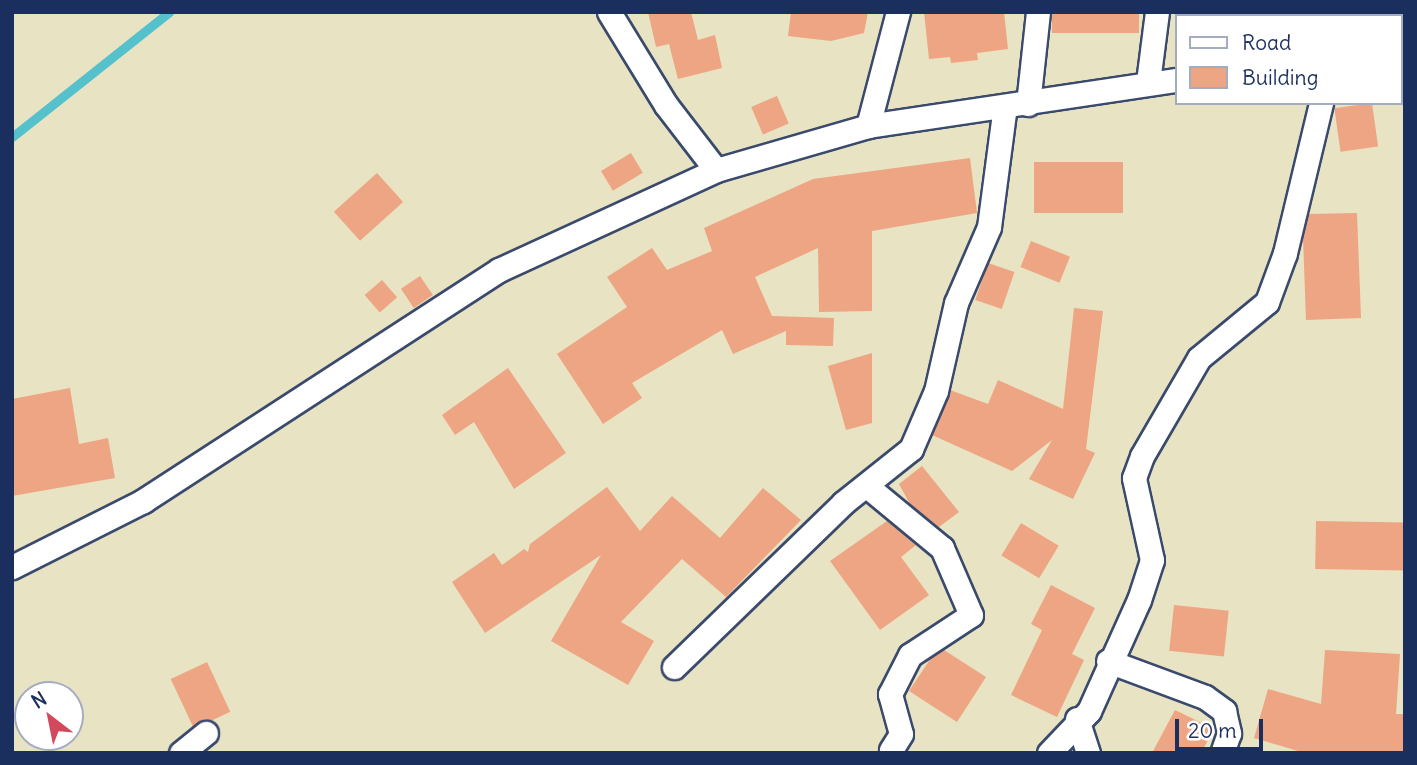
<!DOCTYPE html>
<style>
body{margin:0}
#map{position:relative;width:1417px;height:765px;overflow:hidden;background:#e8e3c2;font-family:Delius,sans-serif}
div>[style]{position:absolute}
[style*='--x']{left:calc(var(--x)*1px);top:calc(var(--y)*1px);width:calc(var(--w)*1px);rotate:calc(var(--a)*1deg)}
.stream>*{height:9px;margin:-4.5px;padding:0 4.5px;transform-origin:4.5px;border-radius:4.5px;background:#54c1cc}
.building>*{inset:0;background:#eda583;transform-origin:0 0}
.roads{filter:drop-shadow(2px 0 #3a4a6d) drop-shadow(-2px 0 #3a4a6d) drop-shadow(0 2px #3a4a6d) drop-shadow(0 -2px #3a4a6d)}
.minor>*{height:23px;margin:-11.5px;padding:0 11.5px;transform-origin:11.5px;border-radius:11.5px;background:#fff}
span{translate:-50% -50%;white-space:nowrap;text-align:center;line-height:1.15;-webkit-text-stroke:5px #fff;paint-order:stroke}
.frame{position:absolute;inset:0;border:14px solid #1b2f5e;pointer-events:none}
.legend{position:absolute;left:1175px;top:14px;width:228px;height:91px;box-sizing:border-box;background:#fff;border:2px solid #a4acbf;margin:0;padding:9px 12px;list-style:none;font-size:21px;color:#1b2f5e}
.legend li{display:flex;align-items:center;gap:14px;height:35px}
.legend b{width:35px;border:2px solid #a4acbf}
.north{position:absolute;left:14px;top:681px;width:70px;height:70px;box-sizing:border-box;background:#fff;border:2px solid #a4acbf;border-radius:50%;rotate:328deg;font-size:19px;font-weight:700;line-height:28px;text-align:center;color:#1b2f5e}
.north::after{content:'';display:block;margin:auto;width:24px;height:32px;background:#d1495b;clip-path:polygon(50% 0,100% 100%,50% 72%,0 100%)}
.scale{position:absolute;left:1175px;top:719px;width:88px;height:32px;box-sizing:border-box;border:4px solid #1b2f5e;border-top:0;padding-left:9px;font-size:21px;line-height:24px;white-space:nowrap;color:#1b2f5e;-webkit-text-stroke:5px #fff;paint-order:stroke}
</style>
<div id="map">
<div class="stream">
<i style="--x:12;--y:137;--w:201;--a:-38.5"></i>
</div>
<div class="building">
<i style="clip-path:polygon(648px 12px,691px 12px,698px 40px,715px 35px,722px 68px,678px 79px,669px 44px,656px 47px)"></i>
<i style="clip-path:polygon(791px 12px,868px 12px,864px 33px,831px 41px,788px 36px)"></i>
<i style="clip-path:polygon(924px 12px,1004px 12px,1008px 49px,977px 53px,978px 60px,951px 63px,950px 57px,929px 59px)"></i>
<i style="left:1052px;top:12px;width:87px;height:21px"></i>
<i style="left:777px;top:96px;width:30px;height:28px;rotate:67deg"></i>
<i style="left:1372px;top:103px;width:44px;height:38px;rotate:82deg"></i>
<i style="left:631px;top:153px;width:23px;height:35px;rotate:59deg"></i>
<i style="clip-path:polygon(970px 158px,977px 213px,872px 231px,872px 311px,819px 312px,818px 248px,755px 277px,772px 316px,834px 318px,833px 346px,786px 345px,786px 331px,733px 354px,722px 330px,632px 383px,642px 398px,603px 424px,557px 354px,627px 307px,607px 277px,652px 248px,667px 270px,712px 251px,704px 228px,813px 179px)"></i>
<i style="left:1034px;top:162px;width:89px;height:51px"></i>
<i style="left:377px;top:173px;width:39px;height:58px;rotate:48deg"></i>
<i style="clip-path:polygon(1357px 213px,1361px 318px,1306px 320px,1303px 237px,1309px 214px)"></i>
<i style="left:1031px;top:241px;width:42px;height:28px;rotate:22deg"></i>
<i style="left:988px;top:263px;width:28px;height:39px;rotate:19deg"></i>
<i style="left:420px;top:276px;width:23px;height:23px;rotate:56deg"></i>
<i style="left:382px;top:280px;width:23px;height:23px;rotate:49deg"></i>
<i style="clip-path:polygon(1074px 308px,1103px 311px,1086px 449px,1095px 453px,1073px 499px,1029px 479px,1052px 440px,1012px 471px,932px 435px,950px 390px,988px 404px,998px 380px,1063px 409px)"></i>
<i style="clip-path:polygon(872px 353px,872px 423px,846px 430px,828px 366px)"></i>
<i style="clip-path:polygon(508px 368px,566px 453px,514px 489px,474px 422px,455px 435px,442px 415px)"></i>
<i style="clip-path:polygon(70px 388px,79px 444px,108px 438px,115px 478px,12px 496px,12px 399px)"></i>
<i style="clip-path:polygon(922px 466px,959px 512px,939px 527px,910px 504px,899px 484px)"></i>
<i style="clip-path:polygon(607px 487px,640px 531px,672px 496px,720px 538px,763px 488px,801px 520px,726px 597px,682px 559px,621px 622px,654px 641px,628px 685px,551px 641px,601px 555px,485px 633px,452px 582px,494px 553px,502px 565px,524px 549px,528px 552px,530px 544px)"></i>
<i style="clip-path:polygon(887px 521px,916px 545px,901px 557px,929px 595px,880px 630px,830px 561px)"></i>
<i style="left:1316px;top:521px;width:89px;height:48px;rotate:1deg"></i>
<i style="left:1021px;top:523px;width:44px;height:38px;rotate:31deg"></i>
<i style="clip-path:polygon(1051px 585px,1095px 608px,1072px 654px,1084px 660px,1057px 717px,1011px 695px,1042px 630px,1031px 624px)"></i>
<i style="left:1174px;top:605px;width:55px;height:46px;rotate:6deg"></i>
<i style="clip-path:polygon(944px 650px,986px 677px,957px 722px,909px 691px,931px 658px)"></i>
<i style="clip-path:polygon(1325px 650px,1400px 654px,1396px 714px,1405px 714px,1405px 753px,1305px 753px,1254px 738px,1268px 689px,1321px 704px)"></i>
<i style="left:207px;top:662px;width:55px;height:40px;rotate:65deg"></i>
<i style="clip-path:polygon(1175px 710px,1214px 729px,1201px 753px,1152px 753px)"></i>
</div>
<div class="roads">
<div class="minor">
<i style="--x:609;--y:12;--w:109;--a:58.5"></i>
<i style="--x:666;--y:105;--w:82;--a:52.4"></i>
<i style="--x:1401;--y:65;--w:4;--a:0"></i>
<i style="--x:1148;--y:82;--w:71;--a:-82.7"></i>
<i style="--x:1028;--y:104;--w:93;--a:-83.8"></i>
<i style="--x:868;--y:126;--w:118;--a:-75.3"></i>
<i style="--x:868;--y:487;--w:96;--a:39.5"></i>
<i style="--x:942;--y:548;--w:73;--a:66.6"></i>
<i style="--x:971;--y:615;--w:73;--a:146.7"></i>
<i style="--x:910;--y:655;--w:44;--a:117.1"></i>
<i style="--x:890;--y:694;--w:41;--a:74.6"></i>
<i style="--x:901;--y:734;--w:19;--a:122"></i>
<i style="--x:12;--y:567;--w:147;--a:-26.7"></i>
<i style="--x:143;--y:501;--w:424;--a:-33"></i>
<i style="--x:499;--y:270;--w:239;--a:-24.7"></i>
<i style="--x:716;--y:170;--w:158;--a:-16.1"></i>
<i style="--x:868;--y:126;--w:312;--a:-8.5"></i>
<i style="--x:1108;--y:661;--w:103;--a:20.4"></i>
<i style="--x:1205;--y:697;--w:24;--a:36"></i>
<i style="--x:1224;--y:711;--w:23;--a:77"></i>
<i style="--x:1229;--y:733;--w:21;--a:109"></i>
<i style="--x:674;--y:667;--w:235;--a:-44.1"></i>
<i style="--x:843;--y:503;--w:87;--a:-38.5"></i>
<i style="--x:911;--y:449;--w:63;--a:-66.7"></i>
<i style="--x:936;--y:391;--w:90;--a:-77.2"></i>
<i style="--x:956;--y:303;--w:83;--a:-66.5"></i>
<i style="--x:989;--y:227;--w:122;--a:-82.5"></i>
<i style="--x:1077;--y:719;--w:36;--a:72"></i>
<i style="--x:181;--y:753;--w:32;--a:-39"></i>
<i style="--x:1049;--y:753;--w:58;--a:-46.4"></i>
<i style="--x:1089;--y:711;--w:122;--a:-65.8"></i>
<i style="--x:1139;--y:600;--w:42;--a:-72"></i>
<i style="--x:1152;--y:560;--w:84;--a:-102.4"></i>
<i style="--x:1134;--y:478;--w:23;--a:-70"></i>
<i style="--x:1142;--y:456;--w:113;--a:-59.8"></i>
<i style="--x:1199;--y:358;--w:88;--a:-39.5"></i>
<i style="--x:1267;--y:302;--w:52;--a:-69.8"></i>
<i style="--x:1285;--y:253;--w:154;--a:-76.5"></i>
</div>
</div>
<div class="frame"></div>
<ul class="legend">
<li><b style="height:9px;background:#fff"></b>Road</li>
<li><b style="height:19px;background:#eda583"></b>Building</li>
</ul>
<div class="north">N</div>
<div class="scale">20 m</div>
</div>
